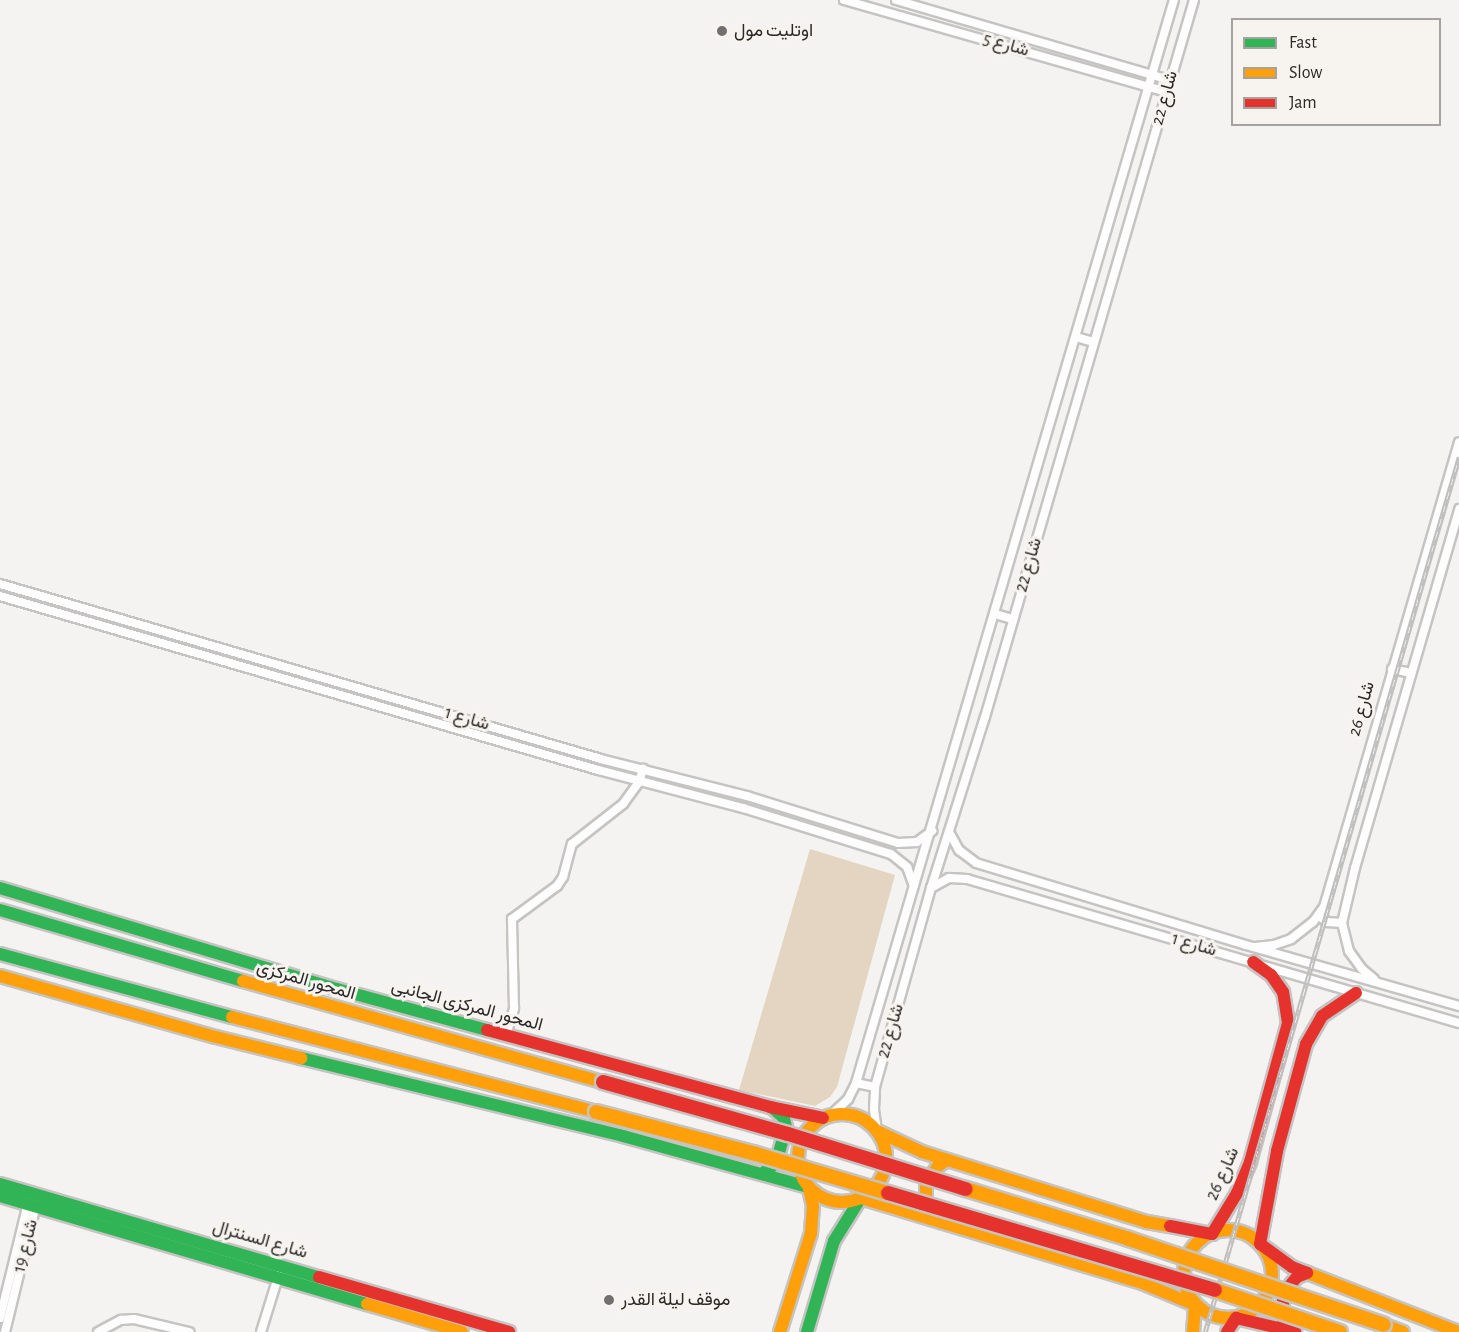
<!DOCTYPE html>
<meta charset="utf-8">
<style>
body{margin:0}
#map{position:relative;width:1459px;height:1332px;overflow:hidden;background:#f5f3f1;font-family:"Alegreya Sans",Vazirmatn,sans-serif}
div>[style]{position:absolute}
[style*='--x']{left:calc(var(--x)*1px);top:calc(var(--y)*1px);width:calc(var(--w)*1px);rotate:calc(var(--a)*1deg)}
.green>*{inset:0;background:#e3d5c2}
.roads{filter:drop-shadow(2px 0 #c5c4c2) drop-shadow(-2px 0 #c5c4c2) drop-shadow(0 2px #c5c4c2) drop-shadow(0 -2px #c5c4c2)}
.street>*{height:8px;margin:-4px;padding:0 4px;transform-origin:4px;border-radius:4px;background:#fefdfd}
.fast>*{height:12px;margin:-6px;padding:0 6px;transform-origin:6px;border-radius:6px;background:#30b455}
.slow>*{height:12px;margin:-6px;padding:0 6px;transform-origin:6px;border-radius:6px;background:#ff9f0a}
.slow>.ring{margin:-6px;padding:0;box-sizing:content-box;background:none;border:12px solid #ff9f0a;border-radius:50%}
.jam>*{height:12px;margin:-6px;padding:0 6px;transform-origin:6px;border-radius:6px;background:#e5322d}
.rail>*{height:4.5px;margin-top:-2.25px;transform-origin:0;background:repeating-linear-gradient(90deg,#f7f4ef 0 7px,#bfbfbf 0 14px);box-sizing:border-box;border-block:2px solid #bfbfbf}
.bridges{filter:drop-shadow(2px 0 #c5c4c2) drop-shadow(-2px 0 #c5c4c2) drop-shadow(0 2px #c5c4c2) drop-shadow(0 -2px #c5c4c2)}
.slow-bridge>*{height:14px;margin:-7px;padding:0 7px;transform-origin:7px;border-radius:7px;background:#ff9f0a}
.jam-bridge>*{height:14px;margin:-7px;padding:0 7px;transform-origin:7px;border-radius:7px;background:#e5322d}
.dots>*{width:16px;height:16px;translate:-50% -50%;box-sizing:border-box;border:3px solid #f7f4ef;border-radius:50%}
span{translate:-50% -50%;white-space:nowrap;text-align:center;line-height:1.15;-webkit-text-stroke:6px #f7f4ef;paint-order:stroke}
.poi-label{font-size:18px;color:#2a2927}
.left{translate:0 -50%;text-align:left}
.street-label{font-size:18px;color:#2a2927}
.legend{position:absolute;left:1231px;top:18px;width:210px;height:108px;box-sizing:border-box;background:#f7f4ef;border:2px solid #a5a39f;margin:0;padding:8px 10px;list-style:none;font-size:18px;color:#2a2927}
.legend li{display:flex;align-items:center;gap:12px;height:30px}
.legend b{width:30px;border:2px solid #a5a39f}
</style>
<div id="map">
<div class="green">
<i style="clip-path:polygon(810px 849px,895px 875px,837px 1087px,830px 1097px,815px 1106px,739px 1090px)"></i>
</div>
<div class="roads">
<div class="street">
<i style="--x:844;--y:0;--w:336;--a:15.9"></i>
<i style="--x:896;--y:0;--w:285;--a:16.3"></i>
<i style="--x:1076;--y:337;--w:18;--a:16"></i>
<i style="--x:0;--y:584;--w:626;--a:16.23"></i>
<i style="--x:601;--y:759;--w:151;--a:14.2"></i>
<i style="--x:747;--y:796;--w:158;--a:17.3"></i>
<i style="--x:898;--y:843;--w:19;--a:-3"></i>
<i style="--x:917;--y:842;--w:19;--a:-36"></i>
<i style="--x:0;--y:596;--w:623;--a:16.22"></i>
<i style="--x:598;--y:770;--w:150;--a:14.7"></i>
<i style="--x:743;--y:808;--w:155;--a:17.3"></i>
<i style="--x:891;--y:854;--w:21;--a:39"></i>
<i style="--x:907;--y:867;--w:20;--a:70"></i>
<i style="--x:995;--y:614;--w:19;--a:16"></i>
<i style="--x:1392;--y:669;--w:19;--a:12"></i>
<i style="--x:949;--y:832;--w:21;--a:61"></i>
<i style="--x:959;--y:850;--w:21;--a:37"></i>
<i style="--x:976;--y:863;--w:282;--a:16.9"></i>
<i style="--x:1246;--y:945;--w:222;--a:16"></i>
<i style="--x:931;--y:888;--w:21;--a:-29"></i>
<i style="--x:949;--y:878;--w:18;--a:3"></i>
<i style="--x:967;--y:879;--w:513;--a:16.31"></i>
<i style="--x:1319;--y:916;--w:10;--a:37"></i>
<i style="--x:1327;--y:922;--w:15;--a:4"></i>
<i style="--x:1255;--y:947;--w:19;--a:-6"></i>
<i style="--x:1274;--y:945;--w:18;--a:-19"></i>
<i style="--x:1291;--y:939;--w:28;--a:-38"></i>
<i style="--x:1313;--y:922;--w:19;--a:-54"></i>
<i style="--x:1324;--y:907;--w:484;--a:-73.8"></i>
<i style="--x:1374;--y:979;--w:16;--a:-140"></i>
<i style="--x:1362;--y:969;--w:22;--a:-126"></i>
<i style="--x:1349;--y:951;--w:29;--a:-104"></i>
<i style="--x:1342;--y:923;--w:57;--a:-76.7"></i>
<i style="--x:1355;--y:868;--w:374;--a:-73.8"></i>
<i style="--x:506;--y:1035;--w:28;--a:-73"></i>
<i style="--x:514;--y:1008;--w:89;--a:-91.3"></i>
<i style="--x:512;--y:919;--w:56;--a:-36.3"></i>
<i style="--x:557;--y:886;--w:11;--a:-56"></i>
<i style="--x:563;--y:877;--w:34;--a:-75"></i>
<i style="--x:572;--y:844;--w:65;--a:-38.1"></i>
<i style="--x:623;--y:804;--w:27;--a:-54"></i>
<i style="--x:639;--y:782;--w:14;--a:-73"></i>
<i style="--x:856;--y:1083;--w:19;--a:12"></i>
<i style="--x:830;--y:1116;--w:25;--a:-43"></i>
<i style="--x:848;--y:1099;--w:18;--a:-63"></i>
<i style="--x:856;--y:1083;--w:1129;--a:-73.64"></i>
<i style="--x:877;--y:1131;--w:22;--a:-98"></i>
<i style="--x:874;--y:1109;--w:22;--a:-87"></i>
<i style="--x:875;--y:1087;--w:207;--a:-74.3"></i>
<i style="--x:931;--y:888;--w:179;--a:-72.5"></i>
<i style="--x:985;--y:717;--w:747;--a:-73.75"></i>
<i style="--x:0;--y:1318;--w:122;--a:-76.3"></i>
<i style="--x:5;--y:1332;--w:135;--a:-76.3"></i>
<i style="--x:98;--y:1332;--w:26;--a:-28"></i>
<i style="--x:121;--y:1320;--w:13;--a:-4"></i>
<i style="--x:134;--y:1319;--w:57;--a:13.3"></i>
<i style="--x:261;--y:1332;--w:61;--a:-72.8"></i>
</div>
<div class="fast">
<i style="--x:0;--y:888;--w:352;--a:16.7"></i>
<i style="--x:337;--y:989;--w:156;--a:15.3"></i>
<i style="--x:0;--y:910;--w:253;--a:16.3"></i>
<i style="--x:0;--y:954;--w:240;--a:15.2"></i>
<i style="--x:301;--y:1058;--w:331;--a:13.6"></i>
<i style="--x:623;--y:1136;--w:192;--a:15.4"></i>
<i style="--x:762;--y:1174;--w:18;--a:-38"></i>
<i style="--x:776;--y:1163;--w:37;--a:-74"></i>
<i style="--x:786;--y:1127;--w:9;--a:-103"></i>
<i style="--x:784;--y:1118;--w:15;--a:-138"></i>
<i style="--x:0;--y:1184;--w:332;--a:16.3"></i>
<i style="--x:0;--y:1196;--w:383;--a:16.4"></i>
<i style="--x:807;--y:1332;--w:95;--a:-73.5"></i>
<i style="--x:834;--y:1241;--w:49;--a:-58.2"></i>
</div>
<div class="slow">
<i style="--x:0;--y:976;--w:224;--a:15.8"></i>
<i style="--x:216;--y:1037;--w:88;--a:13.9"></i>
<i style="--x:243;--y:981;--w:374;--a:15.7"></i>
<i style="--x:232;--y:1017;--w:376;--a:14.6"></i>
<i class="ring" style="left:798px;top:1114px;width:76px;height:76px"></i>
<i style="--x:877;--y:1131;--w:50;--a:25"></i>
<i style="--x:922;--y:1152;--w:236;--a:17.3"></i>
<i style="--x:1147;--y:1222;--w:23;--a:10"></i>
<i style="--x:861;--y:1198;--w:294;--a:16.8"></i>
<i style="--x:1142;--y:1283;--w:57;--a:22.5"></i>
<i style="--x:1195;--y:1305;--w:27;--a:94"></i>
<i style="--x:926;--y:1210;--w:25;--a:-90"></i>
<i style="--x:926;--y:1185;--w:22;--a:-58"></i>
<i style="--x:938;--y:1166;--w:11;--a:-34"></i>
<i class="ring" style="left:1184px;top:1230px;width:76px;height:76px"></i>
<i style="--x:1305;--y:1272;--w:164;--a:21.4"></i>
<i style="--x:367;--y:1304;--w:99;--a:16.4"></i>
<i style="--x:1384;--y:1325;--w:20;--a:20"></i>
<i style="--x:780;--y:1332;--w:104;--a:-72.6"></i>
<i style="--x:811;--y:1233;--w:27;--a:-86"></i>
<i style="--x:813;--y:1206;--w:18;--a:-103"></i>
</div>
<div class="jam">
<i style="--x:487;--y:1030;--w:293;--a:15.2"></i>
<i style="--x:770;--y:1107;--w:54;--a:11.7"></i>
<i style="--x:1170;--y:1226;--w:43;--a:10.8"></i>
<i style="--x:1212;--y:1234;--w:48;--a:-58.6"></i>
<i style="--x:1237;--y:1193;--w:34;--a:-67"></i>
<i style="--x:1250;--y:1162;--w:144;--a:-74.7"></i>
<i style="--x:1288;--y:1023;--w:31;--a:-99"></i>
<i style="--x:1283;--y:992;--w:21;--a:-125"></i>
<i style="--x:1271;--y:975;--w:22;--a:-144"></i>
<i style="--x:1305;--y:1272;--w:14;--a:-159"></i>
<i style="--x:1292;--y:1267;--w:39;--a:-144"></i>
<i style="--x:1260;--y:1244;--w:95;--a:-79.6"></i>
<i style="--x:1277;--y:1151;--w:111;--a:-74.8"></i>
<i style="--x:1306;--y:1044;--w:32;--a:-60"></i>
<i style="--x:1322;--y:1016;--w:41;--a:-34.1"></i>
<i style="--x:319;--y:1277;--w:198;--a:16.1"></i>
<i style="--x:1283;--y:1320;--w:26;--a:-90"></i>
<i style="--x:1283;--y:1294;--w:22;--a:-51"></i>
<i style="--x:1297;--y:1277;--w:11;--a:-22"></i>
<i style="--x:1227;--y:1332;--w:17;--a:-57"></i>
<i style="--x:1236;--y:1318;--w:61;--a:13.3"></i>
</div>
</div>
<div class="rail">
<i style="--x:1205;--y:1332;--w:911;--a:-73.81"></i>
</div>
<div class="bridges">
<div class="slow-bridge">
<i style="--x:596;--y:1112;--w:165;--a:14.7"></i>
<i style="--x:756;--y:1154;--w:138;--a:16.5"></i>
<i style="--x:966;--y:1189;--w:167;--a:17"></i>
<i style="--x:1126;--y:1238;--w:272;--a:18.6"></i>
<i style="--x:1215;--y:1290;--w:132;--a:18.6"></i>
</div>
<div class="jam-bridge">
<i style="--x:603;--y:1082;--w:192;--a:15.7"></i>
<i style="--x:788;--y:1134;--w:186;--a:17.2"></i>
<i style="--x:888;--y:1193;--w:341;--a:16.5"></i>
</div>
</div>
<div class="dots">
<i style="left:722px;top:31px;background:#71706e"></i>
<i style="left:609px;top:1300px;background:#71706e"></i>
</div>
<div class="poi-label">
<span class="left" style="left:734px;top:31px">اوتليت مول</span>
<span class="left" style="left:621px;top:1300px">موقف ليلة القدر</span>
</div>
<div class="street-label">
<span style="left:1006px;top:45px;rotate:16deg">شارع 5</span>
<span style="left:1165px;top:98px;rotate:-74deg">شارع 22</span>
<span style="left:1029px;top:565px;rotate:-74deg">شارع 22</span>
<span style="left:1362px;top:709px;rotate:-74deg">شارع 26</span>
<span style="left:467px;top:719px;rotate:16deg">شارع 1</span>
<span style="left:1194px;top:945px;rotate:16deg">شارع 1</span>
<span style="left:306px;top:981px;rotate:16deg">المحور المركزى</span>
<span style="left:467px;top:1006px;rotate:15deg">المحور المركزى الجانبى</span>
<span style="left:891px;top:1031px;rotate:-74deg">شارع 22</span>
<span style="left:1223px;top:1174px;rotate:-66deg">شارع 26</span>
<span style="left:260px;top:1240px;rotate:16deg">شارع السنترال</span>
<span style="left:26px;top:1246px;rotate:-76deg">شارع 19</span>
</div>
<ul class="legend">
<li><b style="height:8px;background:#30b455"></b>Fast</li>
<li><b style="height:8px;background:#ff9f0a"></b>Slow</li>
<li><b style="height:8px;background:#e5322d"></b>Jam</li>
</ul>
</div>
